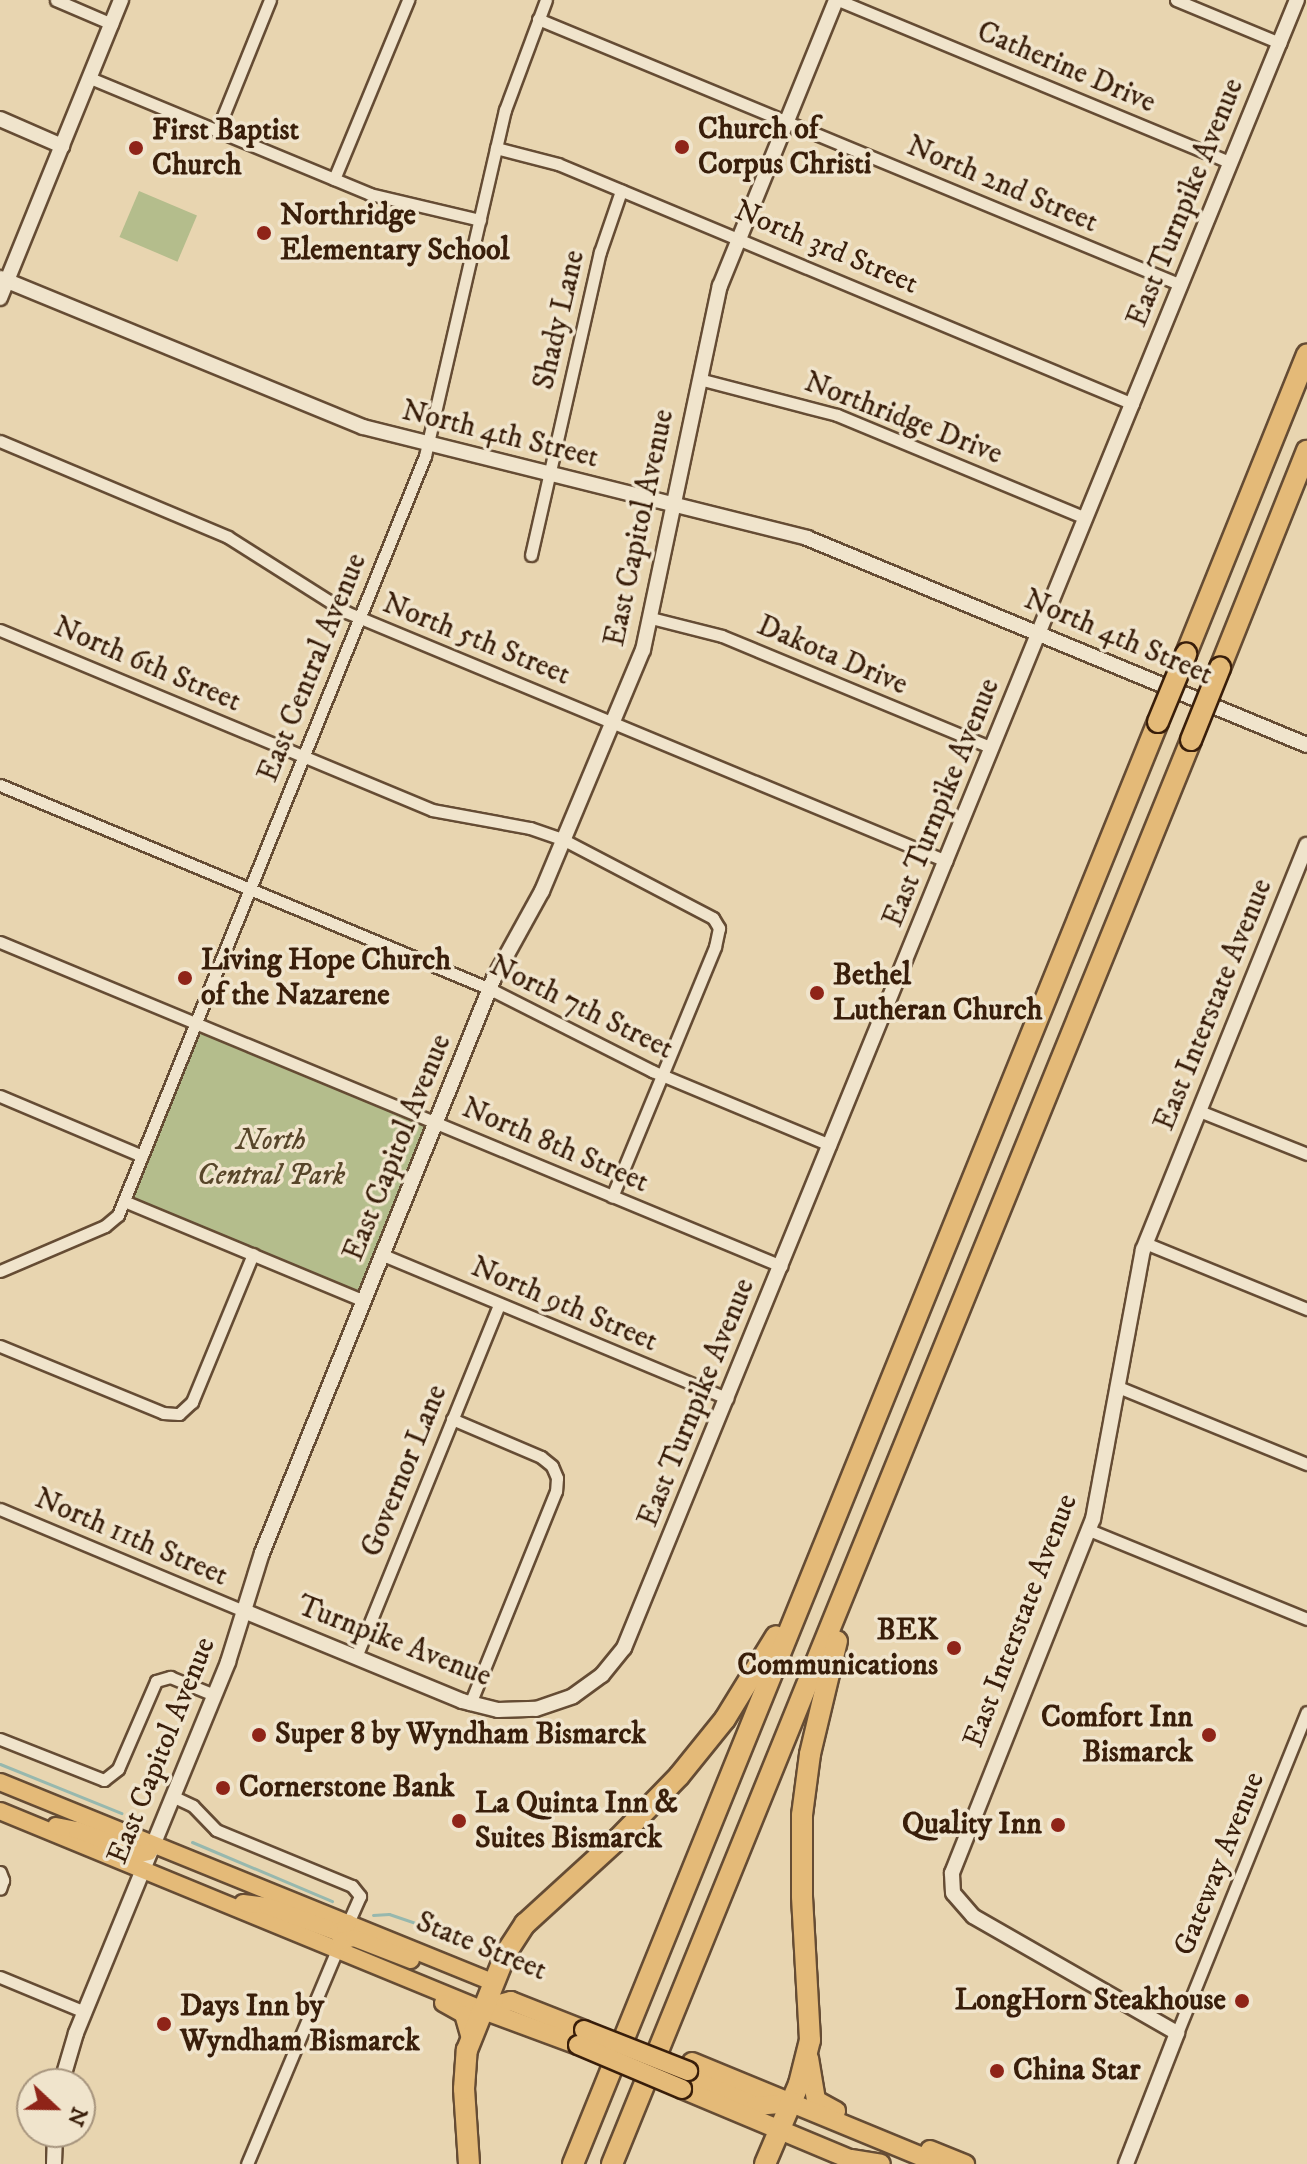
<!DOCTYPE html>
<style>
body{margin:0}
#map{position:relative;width:1307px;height:2164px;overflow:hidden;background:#e8d5b0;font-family:"IM FELL DW Pica",serif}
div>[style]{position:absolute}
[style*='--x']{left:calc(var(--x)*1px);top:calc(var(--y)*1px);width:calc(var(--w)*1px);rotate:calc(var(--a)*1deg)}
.green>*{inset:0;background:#b4bd8c;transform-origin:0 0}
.stream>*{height:3px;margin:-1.5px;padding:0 1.5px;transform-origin:1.5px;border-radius:1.5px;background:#97b8ae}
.roads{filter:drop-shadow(2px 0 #654c34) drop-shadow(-2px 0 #654c34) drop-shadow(0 2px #654c34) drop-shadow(0 -2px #654c34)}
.minor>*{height:11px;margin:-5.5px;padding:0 5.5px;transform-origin:5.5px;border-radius:5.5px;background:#f0e4cc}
.tertiary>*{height:14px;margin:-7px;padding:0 7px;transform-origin:7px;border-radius:7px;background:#f0e4cc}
.primary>*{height:16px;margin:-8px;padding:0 8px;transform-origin:8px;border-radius:8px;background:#e4ba78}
.trunk>*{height:18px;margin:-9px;padding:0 9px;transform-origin:9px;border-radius:9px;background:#e4ba78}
.motorway>*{height:20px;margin:-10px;padding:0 10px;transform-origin:10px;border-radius:10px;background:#e4ba78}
.bridges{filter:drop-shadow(2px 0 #391e0a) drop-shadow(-2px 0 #391e0a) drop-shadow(0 2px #391e0a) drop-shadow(0 -2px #391e0a)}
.trunk-bridge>*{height:18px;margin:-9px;padding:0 9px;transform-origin:9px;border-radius:9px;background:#e4ba78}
.motorway-bridge>*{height:20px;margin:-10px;padding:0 10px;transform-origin:10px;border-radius:10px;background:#e4ba78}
.dots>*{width:22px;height:22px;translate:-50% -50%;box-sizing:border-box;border:4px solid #f0e4cc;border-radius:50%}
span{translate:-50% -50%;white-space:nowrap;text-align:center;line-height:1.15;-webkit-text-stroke:7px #f0e4cc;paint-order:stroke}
.street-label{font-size:30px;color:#391e0a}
.poi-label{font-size:30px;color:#391e0a;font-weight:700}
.left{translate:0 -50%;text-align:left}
.right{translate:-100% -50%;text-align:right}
.park-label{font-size:30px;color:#58462a;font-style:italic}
.north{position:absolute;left:16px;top:2068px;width:80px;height:80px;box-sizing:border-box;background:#f0e4cc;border:2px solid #a7957e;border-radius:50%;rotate:112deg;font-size:22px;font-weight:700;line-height:32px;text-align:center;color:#391e0a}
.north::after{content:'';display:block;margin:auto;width:28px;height:36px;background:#8f2418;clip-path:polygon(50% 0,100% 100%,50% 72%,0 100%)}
</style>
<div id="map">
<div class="green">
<i style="left:139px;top:191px;width:63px;height:50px;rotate:23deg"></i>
<i style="left:196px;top:1022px;width:260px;height:193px;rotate:23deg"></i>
</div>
<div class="stream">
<i style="--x:0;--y:1764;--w:131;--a:22"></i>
<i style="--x:192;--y:1842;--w:152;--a:22.9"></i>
<i style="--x:373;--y:1915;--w:16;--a:-4"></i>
<i style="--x:389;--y:1914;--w:53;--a:18.8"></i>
</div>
<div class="roads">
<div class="minor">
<i style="--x:56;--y:0;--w:61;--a:23.2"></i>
<i style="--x:838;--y:0;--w:425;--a:22.5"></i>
<i style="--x:1176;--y:0;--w:113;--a:22.5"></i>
<i style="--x:538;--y:19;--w:696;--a:22.47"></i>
<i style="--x:90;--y:78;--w:303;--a:22.5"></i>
<i style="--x:370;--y:194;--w:113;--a:13.3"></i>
<i style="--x:217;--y:131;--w:141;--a:-68"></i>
<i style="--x:496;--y:148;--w:64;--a:14.5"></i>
<i style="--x:558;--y:164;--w:623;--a:22.66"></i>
<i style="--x:334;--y:179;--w:194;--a:-67.5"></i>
<i style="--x:699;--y:379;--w:143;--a:14.6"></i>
<i style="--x:837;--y:415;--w:269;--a:22.5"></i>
<i style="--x:0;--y:441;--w:247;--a:22.8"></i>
<i style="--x:228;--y:537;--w:140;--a:32.4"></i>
<i style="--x:346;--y:612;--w:650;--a:22.54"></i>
<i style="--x:531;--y:555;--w:311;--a:-77.2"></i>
<i style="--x:600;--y:252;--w:65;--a:-71"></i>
<i style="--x:651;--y:618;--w:73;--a:14.2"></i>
<i style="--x:722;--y:636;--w:292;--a:22.5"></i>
<i style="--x:0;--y:630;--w:468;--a:22.6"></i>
<i style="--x:432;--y:810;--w:100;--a:10.4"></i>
<i style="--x:530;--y:828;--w:36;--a:19"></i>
<i style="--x:564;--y:840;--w:168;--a:27.6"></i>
<i style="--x:713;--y:918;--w:12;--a:59"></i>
<i style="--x:719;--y:928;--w:19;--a:102"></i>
<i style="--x:715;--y:947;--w:270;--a:112.4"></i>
<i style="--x:0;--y:785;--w:531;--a:22.6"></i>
<i style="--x:490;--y:989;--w:182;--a:26.8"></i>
<i style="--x:652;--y:1071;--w:193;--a:22.6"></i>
<i style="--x:0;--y:942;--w:846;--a:22.53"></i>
<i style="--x:0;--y:1096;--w:154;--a:22.9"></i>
<i style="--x:1199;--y:1111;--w:116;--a:21.7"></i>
<i style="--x:124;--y:1201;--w:260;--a:22.6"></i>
<i style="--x:1145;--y:1243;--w:175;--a:22.2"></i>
<i style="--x:383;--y:1255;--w:373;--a:22.6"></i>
<i style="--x:0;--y:1271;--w:114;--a:-23.2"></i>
<i style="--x:105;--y:1226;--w:17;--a:-40"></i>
<i style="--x:118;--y:1215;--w:819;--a:-67.98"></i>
<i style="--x:425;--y:456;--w:355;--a:-77"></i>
<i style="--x:505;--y:110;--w:117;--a:-69.6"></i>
<i style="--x:0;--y:1346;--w:176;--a:22.3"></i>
<i style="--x:163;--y:1413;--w:16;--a:4"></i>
<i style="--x:179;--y:1414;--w:18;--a:-43"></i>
<i style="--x:192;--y:1402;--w:160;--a:-67.6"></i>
<i style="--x:1118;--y:1387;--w:204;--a:22.2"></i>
<i style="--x:452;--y:1419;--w:97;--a:23.1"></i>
<i style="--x:541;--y:1457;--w:14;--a:39"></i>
<i style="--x:552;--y:1466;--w:13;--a:67"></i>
<i style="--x:557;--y:1478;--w:13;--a:94"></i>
<i style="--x:556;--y:1491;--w:230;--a:112"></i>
<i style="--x:0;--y:1509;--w:264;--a:22.7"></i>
<i style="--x:1089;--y:1530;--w:235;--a:22.2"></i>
<i style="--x:356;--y:1657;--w:381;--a:-67.9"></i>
<i style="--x:0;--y:1739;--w:112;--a:21.5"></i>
<i style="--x:104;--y:1780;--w:18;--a:-38"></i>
<i style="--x:118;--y:1769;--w:96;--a:-66.6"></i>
<i style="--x:156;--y:1681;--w:15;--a:-16"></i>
<i style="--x:170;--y:1677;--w:48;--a:22.2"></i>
<i style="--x:172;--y:1796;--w:23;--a:25"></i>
<i style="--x:193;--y:1806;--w:33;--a:46"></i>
<i style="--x:216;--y:1830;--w:147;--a:22.4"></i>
<i style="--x:352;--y:1886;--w:13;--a:51"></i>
<i style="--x:360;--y:1896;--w:30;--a:114"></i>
<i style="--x:0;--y:1872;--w:9;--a:69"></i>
<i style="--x:3;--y:1880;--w:9;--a:108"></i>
<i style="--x:0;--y:1977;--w:92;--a:22.4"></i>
<i style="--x:1177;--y:2033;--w:346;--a:-68"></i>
<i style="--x:247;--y:2164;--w:234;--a:-67.2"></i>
</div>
<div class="tertiary">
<i style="--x:0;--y:119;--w:68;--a:23.5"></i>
<i style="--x:0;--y:278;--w:392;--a:22.3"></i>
<i style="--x:363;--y:427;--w:458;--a:14"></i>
<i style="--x:807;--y:538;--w:541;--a:22.49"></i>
<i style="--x:0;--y:298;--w:322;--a:-67.9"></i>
<i style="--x:244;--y:1611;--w:236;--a:22.4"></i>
<i style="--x:462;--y:1701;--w:37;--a:14"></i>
<i style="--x:498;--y:1710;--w:38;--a:-2"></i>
<i style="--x:536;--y:1709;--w:39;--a:-19"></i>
<i style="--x:573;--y:1696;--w:36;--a:-36"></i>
<i style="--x:602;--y:1675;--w:35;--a:-51"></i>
<i style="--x:624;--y:1648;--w:1780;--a:-67.79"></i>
<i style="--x:61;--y:2084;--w:53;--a:-73.6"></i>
<i style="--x:76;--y:2033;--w:401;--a:-67.7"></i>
<i style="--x:228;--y:1662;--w:114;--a:-72.7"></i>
<i style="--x:262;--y:1553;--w:620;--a:-68.03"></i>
<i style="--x:494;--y:978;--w:99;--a:-61.1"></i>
<i style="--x:542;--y:891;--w:261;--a:-67.3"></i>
<i style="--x:643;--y:650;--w:372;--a:-78.1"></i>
<i style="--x:720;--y:286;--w:309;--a:-67.9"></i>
<i style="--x:54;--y:2164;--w:32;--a:-88"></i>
<i style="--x:1126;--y:2164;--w:141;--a:-68.7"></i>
<i style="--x:1177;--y:2033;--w:235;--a:-150.2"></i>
<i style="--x:973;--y:1916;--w:30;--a:-131"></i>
<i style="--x:953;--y:1893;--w:20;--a:-93"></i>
<i style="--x:952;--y:1873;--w:381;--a:-68.3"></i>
<i style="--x:1093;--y:1519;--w:274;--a:-79.5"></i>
<i style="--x:1143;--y:1250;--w:437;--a:-68"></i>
</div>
<div class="primary">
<i style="--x:0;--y:1782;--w:531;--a:22.12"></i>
<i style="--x:0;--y:1811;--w:520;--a:22.37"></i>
<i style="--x:56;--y:1826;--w:21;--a:11"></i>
<i style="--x:77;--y:1830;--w:67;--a:20.9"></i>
<i style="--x:140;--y:1854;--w:9;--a:-13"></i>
<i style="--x:243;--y:1903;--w:24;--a:7"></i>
<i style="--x:267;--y:1906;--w:75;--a:20.4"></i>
<i style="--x:337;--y:1932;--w:9;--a:-21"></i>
<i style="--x:345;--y:1929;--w:7;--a:-63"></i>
<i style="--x:338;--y:1948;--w:8;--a:-67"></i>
<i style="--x:341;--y:1941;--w:13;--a:-13"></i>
<i style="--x:354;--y:1938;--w:61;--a:21.1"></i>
<i style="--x:443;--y:2003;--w:23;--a:29"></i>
<i style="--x:463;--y:2014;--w:25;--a:74"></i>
</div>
<div class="trunk">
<i style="--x:481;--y:2009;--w:31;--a:-15"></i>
<i style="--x:511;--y:2001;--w:79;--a:21.7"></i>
<i style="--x:481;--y:2009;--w:103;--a:20.4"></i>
<i style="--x:809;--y:2058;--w:43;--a:80.5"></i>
<i style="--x:816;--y:2100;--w:23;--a:29"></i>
<i style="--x:692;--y:2062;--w:267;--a:22.4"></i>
<i style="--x:688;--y:2078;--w:74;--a:22.4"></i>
<i style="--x:756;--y:2106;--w:35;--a:-5"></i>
<i style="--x:682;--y:2089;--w:194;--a:22.7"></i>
<i style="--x:930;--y:2150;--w:38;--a:22"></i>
<i style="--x:851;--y:2159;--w:30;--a:9"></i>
</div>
<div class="motorway">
<i style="--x:1186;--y:654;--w:323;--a:-68"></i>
<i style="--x:1220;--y:668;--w:234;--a:-68.2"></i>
<i style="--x:469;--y:2164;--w:75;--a:-93.8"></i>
<i style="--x:464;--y:2089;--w:39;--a:-86"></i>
<i style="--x:467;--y:2050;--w:105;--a:-68.1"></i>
<i style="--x:506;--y:1953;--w:35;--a:-57"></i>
<i style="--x:525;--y:1924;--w:125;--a:-42.4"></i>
<i style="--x:617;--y:1840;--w:89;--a:-45.9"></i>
<i style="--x:679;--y:1776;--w:73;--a:-51.1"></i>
<i style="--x:725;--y:1719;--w:97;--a:-58.4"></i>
<i style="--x:573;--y:2164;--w:1556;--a:-67.92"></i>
<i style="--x:612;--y:2164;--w:1537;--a:-67.87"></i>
<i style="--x:765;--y:2164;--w:87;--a:-67"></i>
<i style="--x:799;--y:2084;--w:45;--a:-76"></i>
<i style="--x:810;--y:2040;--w:144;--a:-93.2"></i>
<i style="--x:802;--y:1896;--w:81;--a:-90"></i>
<i style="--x:802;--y:1815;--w:62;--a:-82.5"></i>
<i style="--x:810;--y:1754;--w:116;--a:-76.6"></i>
</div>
</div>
<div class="bridges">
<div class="trunk-bridge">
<i style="--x:584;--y:2030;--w:112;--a:21.5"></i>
<i style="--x:578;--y:2045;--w:113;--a:22.9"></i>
</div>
<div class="motorway-bridge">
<i style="--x:1158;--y:722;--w:74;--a:-67.6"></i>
<i style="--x:1191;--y:740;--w:78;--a:-68.1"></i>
</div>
</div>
<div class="dots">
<i style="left:682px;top:147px;background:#8f2418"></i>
<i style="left:136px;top:148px;background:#8f2418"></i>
<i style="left:264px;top:233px;background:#8f2418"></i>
<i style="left:185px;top:978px;background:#8f2418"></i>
<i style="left:817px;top:993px;background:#8f2418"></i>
<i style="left:954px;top:1648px;background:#8f2418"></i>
<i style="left:259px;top:1735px;background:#8f2418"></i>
<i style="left:1209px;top:1735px;background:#8f2418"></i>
<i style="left:223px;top:1788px;background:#8f2418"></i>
<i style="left:459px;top:1821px;background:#8f2418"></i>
<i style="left:1058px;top:1825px;background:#8f2418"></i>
<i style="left:1242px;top:2001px;background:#8f2418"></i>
<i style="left:164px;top:2024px;background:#8f2418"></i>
<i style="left:997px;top:2071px;background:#8f2418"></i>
</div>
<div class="street-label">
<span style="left:1066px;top:68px;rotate:23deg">Catherine Drive</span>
<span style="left:1002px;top:185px;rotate:23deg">North 2nd Street</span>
<span style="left:1186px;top:203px;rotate:-68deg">East Turnpike Avenue</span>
<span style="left:826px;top:248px;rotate:23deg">North 3rd Street</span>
<span style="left:560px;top:320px;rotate:-77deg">Shady Lane</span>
<span style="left:903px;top:419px;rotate:21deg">Northridge Drive</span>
<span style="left:500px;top:435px;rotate:14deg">North 4th Street</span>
<span style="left:640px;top:528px;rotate:-78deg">East Capitol Avenue</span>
<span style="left:1118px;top:638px;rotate:23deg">North 4th Street</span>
<span style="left:476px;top:640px;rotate:22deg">North 5th Street</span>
<span style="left:832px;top:656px;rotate:23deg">Dakota Drive</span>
<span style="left:147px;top:665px;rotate:23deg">North 6th Street</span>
<span style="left:313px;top:668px;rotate:-68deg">East Central Avenue</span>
<span style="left:942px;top:803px;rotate:-68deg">East Turnpike Avenue</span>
<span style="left:1214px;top:1005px;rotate:-68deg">East Interstate Avenue</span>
<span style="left:581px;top:1008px;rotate:26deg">North 7th Street</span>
<span style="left:555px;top:1146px;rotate:23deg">North 8th Street</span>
<span style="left:398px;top:1148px;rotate:-68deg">East Capitol Avenue</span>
<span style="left:564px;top:1305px;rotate:23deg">North 9th Street</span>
<span style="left:697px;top:1403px;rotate:-68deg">East Turnpike Avenue</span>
<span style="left:405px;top:1471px;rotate:-68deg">Governor Lane</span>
<span style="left:131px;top:1538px;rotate:23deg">North 11th Street</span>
<span style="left:1021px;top:1621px;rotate:-69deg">East Interstate Avenue</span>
<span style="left:394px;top:1642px;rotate:21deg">Turnpike Avenue</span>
<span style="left:162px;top:1751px;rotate:-68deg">East Capitol Avenue</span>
<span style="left:1220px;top:1864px;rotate:-68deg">Gateway Avenue</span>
<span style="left:481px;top:1947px;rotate:22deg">State Street</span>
</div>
<div class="poi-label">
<span class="left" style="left:698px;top:147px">Church of<br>Corpus Christi</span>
<span class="left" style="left:152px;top:148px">First Baptist<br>Church</span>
<span class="left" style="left:280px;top:233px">Northridge<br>Elementary School</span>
<span class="left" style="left:201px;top:978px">Living Hope Church<br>of the Nazarene</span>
<span class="left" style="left:833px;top:993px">Bethel<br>Lutheran Church</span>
<span class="right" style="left:938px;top:1648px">BEK<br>Communications</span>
<span class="right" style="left:1193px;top:1735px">Comfort Inn<br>Bismarck</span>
<span class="left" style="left:275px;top:1735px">Super 8 by Wyndham Bismarck</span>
<span class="left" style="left:239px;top:1788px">Cornerstone Bank</span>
<span class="left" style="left:475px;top:1821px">La Quinta Inn &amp;<br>Suites Bismarck</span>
<span class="right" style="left:1042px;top:1825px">Quality Inn</span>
<span class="right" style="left:1226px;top:2001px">LongHorn Steakhouse</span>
<span class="left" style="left:180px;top:2024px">Days Inn by<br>Wyndham Bismarck</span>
<span class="left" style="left:1013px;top:2071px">China Star</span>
</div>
<div class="park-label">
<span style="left:271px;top:1158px">North<br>Central Park</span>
</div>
<div class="north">N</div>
</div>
